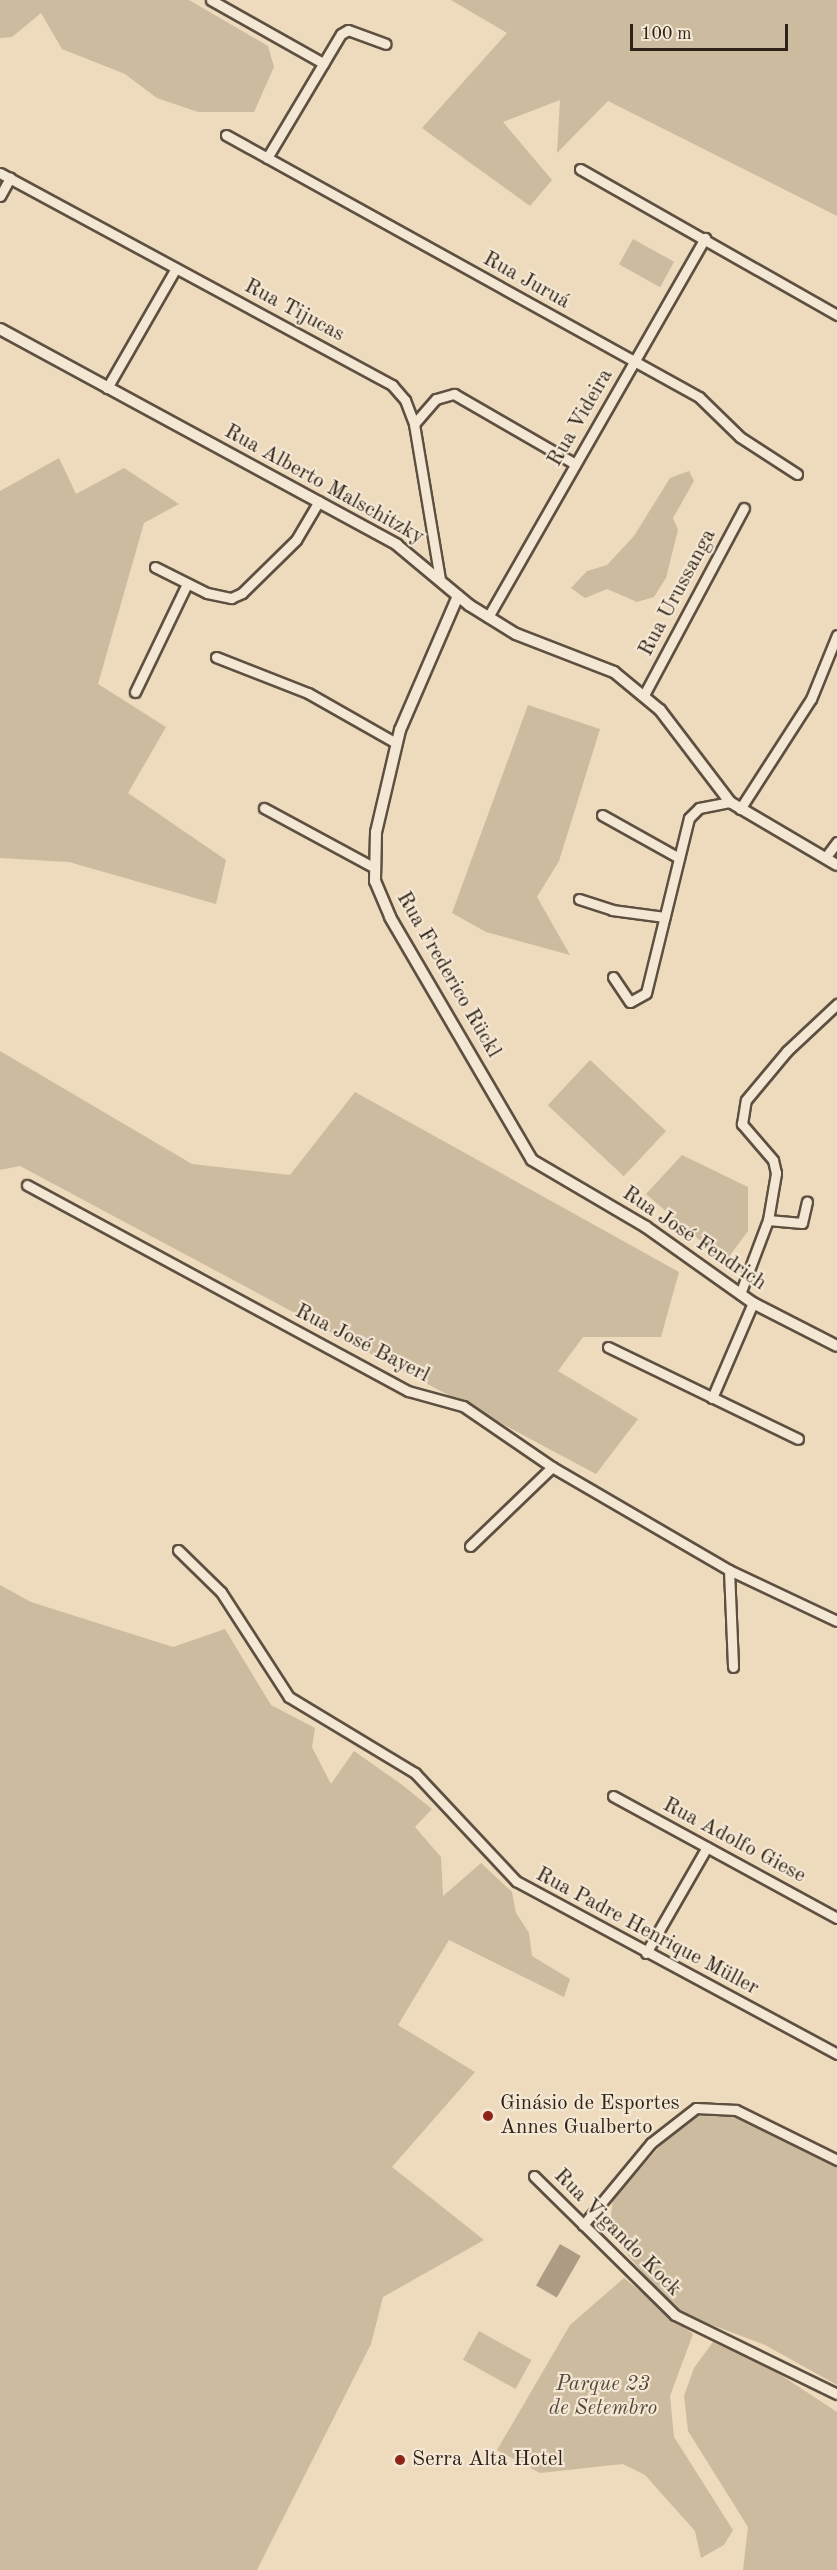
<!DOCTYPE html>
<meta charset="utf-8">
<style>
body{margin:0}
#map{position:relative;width:837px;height:2570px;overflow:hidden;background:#eedabc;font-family:"Old Standard TT",serif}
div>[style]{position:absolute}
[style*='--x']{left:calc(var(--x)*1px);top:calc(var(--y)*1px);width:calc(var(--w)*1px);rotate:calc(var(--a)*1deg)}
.green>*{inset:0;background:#cdbba0;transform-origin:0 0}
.water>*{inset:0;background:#ad9b84;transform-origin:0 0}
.roads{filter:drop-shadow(2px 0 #5e5041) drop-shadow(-2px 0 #5e5041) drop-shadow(0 2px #5e5041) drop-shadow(0 -2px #5e5041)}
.minor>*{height:9px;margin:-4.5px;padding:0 4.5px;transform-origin:4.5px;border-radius:4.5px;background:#f4e7d3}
.tertiary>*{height:10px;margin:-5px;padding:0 5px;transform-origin:5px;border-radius:5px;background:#f4e7d3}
.dots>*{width:16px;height:16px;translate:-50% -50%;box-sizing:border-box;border:3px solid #f4e7d3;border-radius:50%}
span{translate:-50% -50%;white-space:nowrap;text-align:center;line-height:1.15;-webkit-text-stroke:4.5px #f4e7d3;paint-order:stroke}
.street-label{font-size:21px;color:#2e2218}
.poi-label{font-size:21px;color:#2e2218}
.left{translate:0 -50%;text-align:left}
.park-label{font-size:21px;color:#56483a;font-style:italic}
.scale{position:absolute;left:630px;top:24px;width:158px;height:27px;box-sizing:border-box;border:3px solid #2e2218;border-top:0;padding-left:8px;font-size:18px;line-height:21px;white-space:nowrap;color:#2e2218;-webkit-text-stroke:4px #f4e7d3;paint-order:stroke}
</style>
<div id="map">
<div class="green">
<i style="clip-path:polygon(0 0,189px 0,268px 46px,274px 67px,254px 112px,198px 112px,157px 98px,125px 74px,62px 49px,41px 13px,12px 37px,0 38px)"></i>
<i style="clip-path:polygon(451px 0,837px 0,837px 216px,608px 101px,557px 153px,560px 100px,503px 122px,552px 180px,530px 206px,422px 128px,507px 33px)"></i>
<i style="left:633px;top:239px;width:47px;height:29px;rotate:29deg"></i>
<i style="clip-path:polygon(59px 458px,76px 494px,124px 468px,179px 504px,144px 523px,98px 684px,166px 727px,128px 793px,226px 860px,216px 904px,69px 862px,0 858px,0 491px)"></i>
<i style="clip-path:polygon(689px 471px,694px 481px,673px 518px,678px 530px,666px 578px,654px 597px,637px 602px,607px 589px,585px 598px,571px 588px,587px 571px,607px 565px,634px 536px,670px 478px)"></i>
<i style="clip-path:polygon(528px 705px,600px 729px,559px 861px,537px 897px,570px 955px,486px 932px,452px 913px)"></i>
<i style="clip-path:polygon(0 1051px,192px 1164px,290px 1175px,355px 1092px,679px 1272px,661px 1337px,583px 1337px,558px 1371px,638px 1419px,596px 1474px,20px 1166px,0 1170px)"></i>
<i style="left:590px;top:1060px;width:104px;height:62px;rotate:43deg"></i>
<i style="clip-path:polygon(682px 1155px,748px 1187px,748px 1231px,725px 1262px,646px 1194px)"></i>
<i style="clip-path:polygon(0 1585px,31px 1602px,173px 1647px,225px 1629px,271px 1705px,315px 1728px,312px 1747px,331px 1784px,354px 1751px,401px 1784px,432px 1809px,415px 1827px,441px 1857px,443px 1896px,481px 1863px,512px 1892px,516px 1913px,529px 1933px,532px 1956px,570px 1979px,564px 1997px,449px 1940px,398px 2025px,475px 2072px,392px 2167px,484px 2240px,383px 2297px,371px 2344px,257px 2570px,0 2570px)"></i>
<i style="clip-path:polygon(731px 2114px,837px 2167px,837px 2385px,765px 2345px,675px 2311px,609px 2233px,613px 2199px,680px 2124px,694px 2116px)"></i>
<i style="clip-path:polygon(624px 2278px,693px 2334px,670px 2396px,674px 2437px,733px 2530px,724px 2545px,701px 2558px,695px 2531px,645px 2475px,623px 2464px,540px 2473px,497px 2450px,570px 2325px)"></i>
<i style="left:479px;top:2331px;width:60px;height:33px;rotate:29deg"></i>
<i style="clip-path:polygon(713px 2342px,767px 2366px,837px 2412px,837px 2570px,743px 2570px,748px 2527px,688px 2431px,684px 2396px,694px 2368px)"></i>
</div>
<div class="water">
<i style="left:560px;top:2244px;width:24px;height:48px;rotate:30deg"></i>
</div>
<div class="roads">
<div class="minor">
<i style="--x:211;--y:0;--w:129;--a:29.4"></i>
<i style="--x:226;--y:135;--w:541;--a:28.98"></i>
<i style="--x:699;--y:397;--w:57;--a:44.3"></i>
<i style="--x:740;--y:437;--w:68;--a:33"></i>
<i style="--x:267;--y:158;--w:144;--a:-59.2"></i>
<i style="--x:341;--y:34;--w:8;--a:-30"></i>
<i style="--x:348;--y:30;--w:40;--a:20.2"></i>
<i style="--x:580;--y:169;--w:296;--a:29.6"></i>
<i style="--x:0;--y:173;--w:446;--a:28.4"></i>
<i style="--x:392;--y:385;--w:20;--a:49"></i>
<i style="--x:405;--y:400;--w:26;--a:69"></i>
<i style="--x:414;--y:424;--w:157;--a:80.5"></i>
<i style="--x:0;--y:196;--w:21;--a:-61"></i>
<i style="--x:107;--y:388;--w:138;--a:-60.1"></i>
<i style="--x:414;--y:424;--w:33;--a:-49"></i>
<i style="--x:436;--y:399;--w:19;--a:-16"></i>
<i style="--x:454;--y:394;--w:140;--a:30"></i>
<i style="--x:155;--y:567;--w:58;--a:26.6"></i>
<i style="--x:207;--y:593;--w:25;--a:12"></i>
<i style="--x:231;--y:598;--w:12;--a:-24"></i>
<i style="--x:242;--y:593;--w:76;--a:-44.5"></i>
<i style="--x:296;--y:540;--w:45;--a:-59.5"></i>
<i style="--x:488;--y:617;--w:437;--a:-60.2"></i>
<i style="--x:216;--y:657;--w:99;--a:21.4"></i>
<i style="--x:308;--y:693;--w:101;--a:29.6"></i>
<i style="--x:135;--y:692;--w:120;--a:-64.3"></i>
<i style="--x:644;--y:695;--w:212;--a:-61.9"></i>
<i style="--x:264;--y:808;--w:124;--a:28.4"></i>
<i style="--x:740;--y:809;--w:131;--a:-57.2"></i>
<i style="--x:811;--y:699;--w:69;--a:-67.9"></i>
<i style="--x:602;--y:815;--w:88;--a:29.2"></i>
<i style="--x:825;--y:858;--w:20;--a:-53"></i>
<i style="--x:579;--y:899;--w:35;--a:18"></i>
<i style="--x:612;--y:910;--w:53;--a:7.5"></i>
<i style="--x:613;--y:977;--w:30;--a:56"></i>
<i style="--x:630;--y:1002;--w:18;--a:-29"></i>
<i style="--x:646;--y:993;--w:180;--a:-76.2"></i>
<i style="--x:689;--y:818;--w:14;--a:-45"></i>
<i style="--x:699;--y:808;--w:32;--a:-11"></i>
<i style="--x:27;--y:1185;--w:433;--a:28.4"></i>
<i style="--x:408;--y:1391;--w:57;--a:15.3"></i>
<i style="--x:463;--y:1406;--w:108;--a:34.4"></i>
<i style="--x:552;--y:1467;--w:205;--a:30.2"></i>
<i style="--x:729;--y:1570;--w:119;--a:25.3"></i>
<i style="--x:768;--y:1220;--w:48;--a:-80.3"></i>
<i style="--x:776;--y:1173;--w:13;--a:-103"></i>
<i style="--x:773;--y:1160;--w:48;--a:-130.7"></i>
<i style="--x:742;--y:1124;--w:24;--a:-81"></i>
<i style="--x:746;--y:1100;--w:64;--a:-50.1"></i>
<i style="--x:787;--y:1051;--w:69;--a:-43.2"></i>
<i style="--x:740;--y:1294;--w:79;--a:-69.3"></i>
<i style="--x:768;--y:1220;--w:34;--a:5"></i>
<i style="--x:802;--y:1223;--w:22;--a:-77"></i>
<i style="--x:608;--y:1347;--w:211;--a:25.8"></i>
<i style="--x:712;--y:1398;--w:103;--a:-66.7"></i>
<i style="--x:470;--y:1546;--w:114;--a:-43.9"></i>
<i style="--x:178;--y:1550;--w:60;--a:44.3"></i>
<i style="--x:221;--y:1592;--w:125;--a:57.1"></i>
<i style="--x:289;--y:1697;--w:147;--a:31.1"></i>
<i style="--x:415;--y:1773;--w:148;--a:46.9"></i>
<i style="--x:516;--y:1881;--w:365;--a:28.3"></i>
<i style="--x:729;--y:1570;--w:97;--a:87.6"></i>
<i style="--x:613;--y:1796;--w:255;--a:28.6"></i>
<i style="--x:646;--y:1953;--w:122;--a:-60.1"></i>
<i style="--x:534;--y:2176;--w:198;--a:44.6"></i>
<i style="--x:675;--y:2315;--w:180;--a:26"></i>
<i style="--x:583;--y:2225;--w:107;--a:-50.3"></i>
<i style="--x:651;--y:2143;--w:57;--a:-37.9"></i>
<i style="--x:696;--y:2108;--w:40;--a:2.9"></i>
<i style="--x:736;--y:2110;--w:113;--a:26.3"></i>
</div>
<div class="tertiary">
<i style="--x:0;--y:329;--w:452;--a:28.5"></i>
<i style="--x:397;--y:545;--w:94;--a:39.8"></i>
<i style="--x:469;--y:605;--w:55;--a:31.7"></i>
<i style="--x:516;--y:634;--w:105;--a:21.2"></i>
<i style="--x:614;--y:672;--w:60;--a:39.6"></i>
<i style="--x:660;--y:710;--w:116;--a:52.7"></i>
<i style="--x:730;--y:802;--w:124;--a:30.5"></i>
<i style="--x:458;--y:596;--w:146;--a:113.4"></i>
<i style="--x:400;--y:730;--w:105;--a:103.2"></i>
<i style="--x:376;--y:832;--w:49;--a:91.2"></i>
<i style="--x:375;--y:881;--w:39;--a:67"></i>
<i style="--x:390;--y:917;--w:281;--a:59.7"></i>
<i style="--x:532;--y:1160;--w:132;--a:30.4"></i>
<i style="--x:646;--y:1227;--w:131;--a:35.4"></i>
<i style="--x:753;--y:1303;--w:94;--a:27.1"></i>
</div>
</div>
<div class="dots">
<i style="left:488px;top:2116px;background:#8f2418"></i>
<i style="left:400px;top:2460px;background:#8f2418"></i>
</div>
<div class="street-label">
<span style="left:526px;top:281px;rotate:29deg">Rua Juruá</span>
<span style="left:294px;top:311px;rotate:28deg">Rua Tijucas</span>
<span style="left:581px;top:418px;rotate:-60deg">Rua Videira</span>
<span style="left:324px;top:485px;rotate:29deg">Rua Alberto Malschitzky</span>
<span style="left:678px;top:593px;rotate:-62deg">Rua Urussanga</span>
<span style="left:448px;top:975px;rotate:60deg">Rua Frederico Rückl</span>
<span style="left:694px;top:1239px;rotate:34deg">Rua José Fendrich</span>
<span style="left:362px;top:1344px;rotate:27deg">Rua José Bayerl</span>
<span style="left:734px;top:1841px;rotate:28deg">Rua Adolfo Giese</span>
<span style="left:647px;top:1932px;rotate:28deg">Rua Padre Henrique Müller</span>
<span style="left:617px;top:2233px;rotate:45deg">Rua Vigando Kock</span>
</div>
<div class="poi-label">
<span class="left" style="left:500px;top:2116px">Ginásio de Esportes<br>Annes Gualberto</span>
<span class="left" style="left:412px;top:2460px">Serra Alta Hotel</span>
</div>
<div class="park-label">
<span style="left:603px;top:2397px">Parque 23<br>de Setembro</span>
</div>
<div class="scale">100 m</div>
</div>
